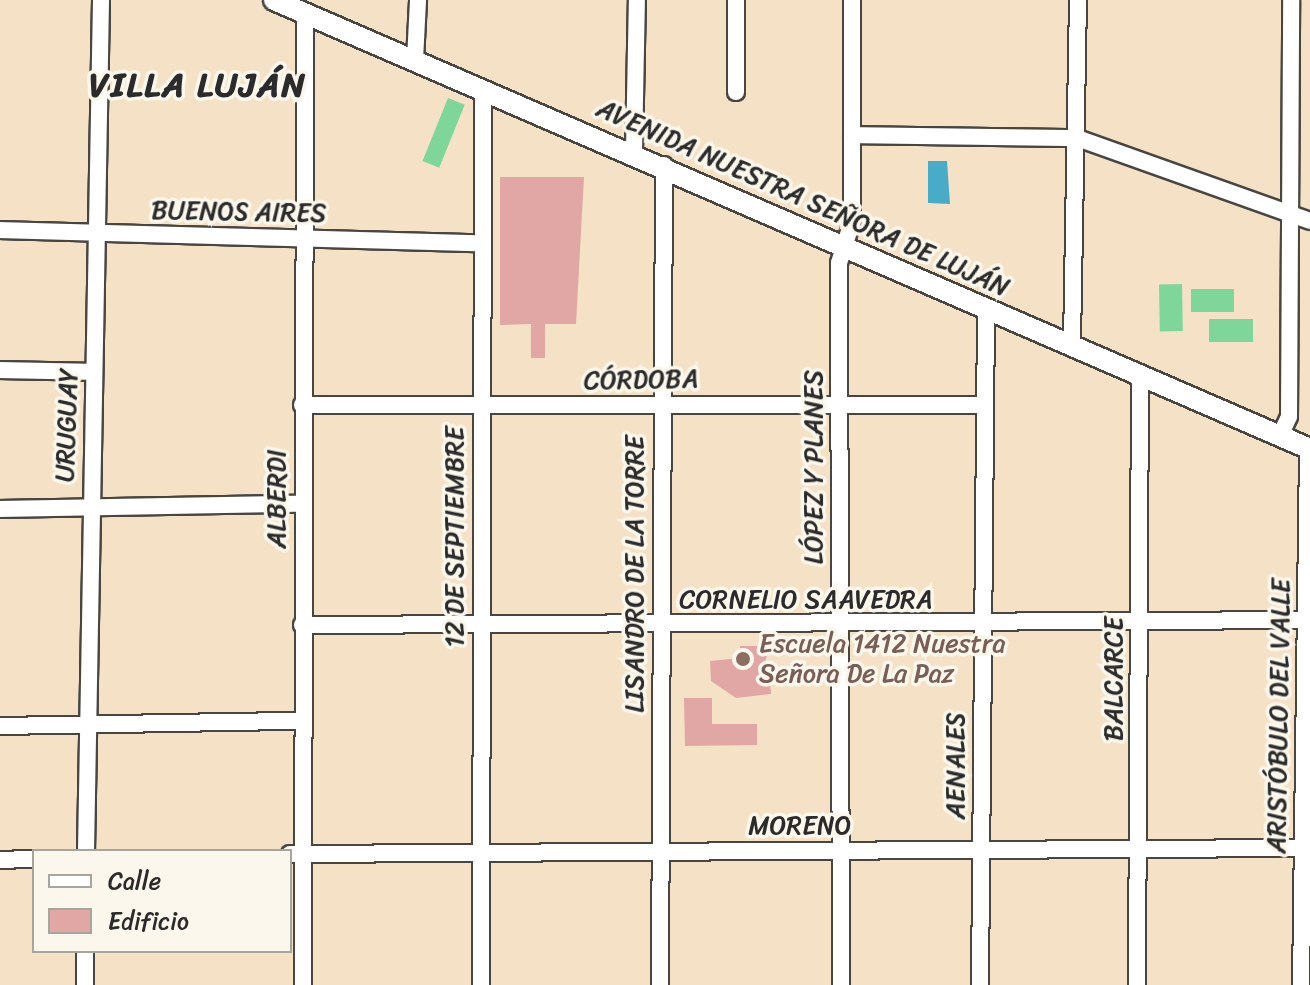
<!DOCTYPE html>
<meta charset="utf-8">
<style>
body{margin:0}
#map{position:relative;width:1310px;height:985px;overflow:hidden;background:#f4e1c6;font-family:Sriracha,sans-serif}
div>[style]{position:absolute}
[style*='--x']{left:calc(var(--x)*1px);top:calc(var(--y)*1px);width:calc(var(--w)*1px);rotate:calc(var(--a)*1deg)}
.green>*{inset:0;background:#7ed69b;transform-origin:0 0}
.water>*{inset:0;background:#48abc8}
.building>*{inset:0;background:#e1a7a4}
.roads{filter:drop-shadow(2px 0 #494642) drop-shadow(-2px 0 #494642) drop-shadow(0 2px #494642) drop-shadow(0 -2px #494642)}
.minor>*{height:16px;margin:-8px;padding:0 8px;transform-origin:8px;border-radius:8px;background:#fff}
.major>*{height:20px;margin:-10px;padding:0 10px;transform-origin:10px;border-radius:10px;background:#fff}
.dots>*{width:22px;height:22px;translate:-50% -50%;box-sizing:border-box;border:4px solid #fbf7ec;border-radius:50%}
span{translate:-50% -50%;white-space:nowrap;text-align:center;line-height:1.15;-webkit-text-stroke:7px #fbf7ec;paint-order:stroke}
.street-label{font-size:26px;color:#2b2b2b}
.education-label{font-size:26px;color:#785e54}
.left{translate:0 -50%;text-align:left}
.district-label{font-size:34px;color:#2b2b2b;font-weight:700;letter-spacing:2px}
.legend{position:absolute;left:32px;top:849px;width:260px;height:104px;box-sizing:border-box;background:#fbf7ec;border:2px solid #a8a59f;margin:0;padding:10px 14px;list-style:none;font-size:24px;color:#2b2b2b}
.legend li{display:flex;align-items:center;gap:16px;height:40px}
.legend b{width:40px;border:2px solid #a8a59f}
</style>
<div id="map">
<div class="green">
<i style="left:448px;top:98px;width:18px;height:68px;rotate:22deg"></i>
<i style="left:1182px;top:284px;width:47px;height:23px;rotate:89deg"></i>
<i style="left:1234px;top:289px;width:23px;height:43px;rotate:90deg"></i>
<i style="left:1253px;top:319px;width:23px;height:44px;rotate:90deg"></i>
</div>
<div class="water">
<i style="clip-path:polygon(928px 161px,947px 161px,950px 204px,928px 203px)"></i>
</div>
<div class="building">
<i style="clip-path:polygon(500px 177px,584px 177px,576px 324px,545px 324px,545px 358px,531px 358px,531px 324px,500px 325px)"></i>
<i style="clip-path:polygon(740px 646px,769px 646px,761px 681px,770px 681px,771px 694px,736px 698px,711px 681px,710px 661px,740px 658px)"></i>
<i style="clip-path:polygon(684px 698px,712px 698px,712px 724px,757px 724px,757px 745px,685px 746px)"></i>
</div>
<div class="roads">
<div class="minor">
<i style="--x:415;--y:60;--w:60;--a:-87.1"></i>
<i style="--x:736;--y:92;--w:92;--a:-90"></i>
<i style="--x:852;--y:135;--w:225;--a:0.8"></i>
<i style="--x:1077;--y:138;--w:247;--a:19.6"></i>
<i style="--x:634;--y:151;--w:151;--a:-88.9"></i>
<i style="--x:0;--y:230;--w:478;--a:1.6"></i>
<i style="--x:1072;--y:343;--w:343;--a:-89"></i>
<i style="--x:0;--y:370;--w:92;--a:1.2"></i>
<i style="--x:302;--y:405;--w:678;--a:0"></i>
<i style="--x:1280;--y:436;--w:21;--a:-65"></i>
<i style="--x:1289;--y:417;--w:417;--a:-89.7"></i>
<i style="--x:0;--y:509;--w:301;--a:-1"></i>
<i style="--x:302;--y:625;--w:1008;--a:-0.28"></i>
<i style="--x:0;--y:726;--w:299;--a:-1"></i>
<i style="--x:86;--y:851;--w:851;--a:-88.99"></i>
<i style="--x:290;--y:854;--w:1020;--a:-0.34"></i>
<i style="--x:0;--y:860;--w:34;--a:-2"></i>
<i style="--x:85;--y:985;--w:34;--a:-90"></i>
<i style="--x:303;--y:985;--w:971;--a:-89.88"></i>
<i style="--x:481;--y:985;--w:896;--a:-89.87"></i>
<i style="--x:660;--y:985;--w:820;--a:-89.72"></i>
<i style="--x:841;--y:985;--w:722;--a:-90.16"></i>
<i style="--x:839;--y:263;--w:43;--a:-72.4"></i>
<i style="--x:852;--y:222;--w:222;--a:-90"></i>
<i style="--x:980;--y:985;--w:678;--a:-89.49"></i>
<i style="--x:1137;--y:985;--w:611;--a:-89.72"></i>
<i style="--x:1301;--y:985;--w:537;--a:-89.25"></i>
</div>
<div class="major">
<i style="--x:274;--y:0;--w:1129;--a:23.43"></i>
</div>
</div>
<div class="dots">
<i style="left:743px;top:659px;background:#8d6e63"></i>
</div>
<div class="street-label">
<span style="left:803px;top:198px;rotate:24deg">AVENIDA NUESTRA SEÑORA DE LUJÁN</span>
<span style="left:239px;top:212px;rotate:1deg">BUENOS AIRES</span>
<span style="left:641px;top:380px;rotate:-1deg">CÓRDOBA</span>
<span style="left:67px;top:425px;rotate:-88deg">URUGUAY</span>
<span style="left:814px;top:467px;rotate:-90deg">LÓPEZ Y PLANES</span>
<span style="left:277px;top:499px;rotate:-90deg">ALBERDI</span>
<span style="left:455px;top:537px;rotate:-90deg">12 DE SEPTIEMBRE</span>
<span style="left:635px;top:574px;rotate:-90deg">LISANDRO DE LA TORRE</span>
<span style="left:806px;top:600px">CORNELIO SAAVEDRA</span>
<span style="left:1114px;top:679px;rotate:-90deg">BALCARCE</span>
<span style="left:1279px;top:716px;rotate:-89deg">ARISTÓBULO DEL VALLE</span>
<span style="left:956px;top:766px;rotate:-90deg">AENALES</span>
<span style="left:800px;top:826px">MORENO</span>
</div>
<div class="education-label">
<span class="left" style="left:759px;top:659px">Escuela 1412 Nuestra<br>Señora De La Paz</span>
</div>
<div class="district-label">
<span style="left:198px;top:86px">VILLA LUJÁN</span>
</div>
<ul class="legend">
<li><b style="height:10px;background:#fff"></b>Calle</li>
<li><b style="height:22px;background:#e1a7a4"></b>Edificio</li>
</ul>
</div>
